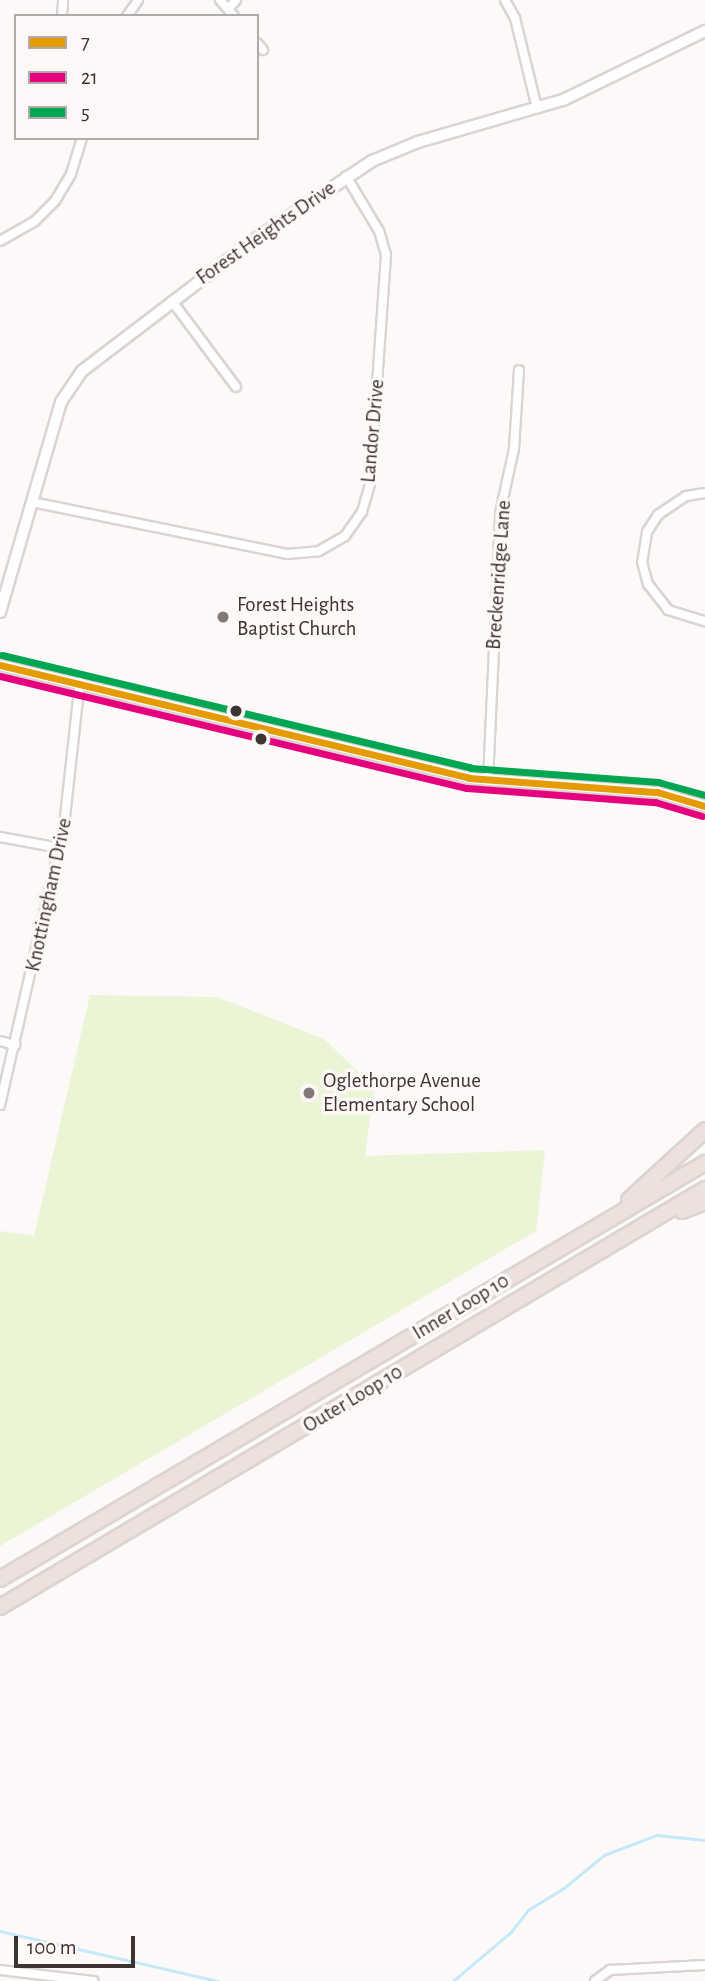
<!DOCTYPE html>
<style>
body{margin:0}
#map{position:relative;width:705px;height:1981px;overflow:hidden;background:#fcf9f8;font-family:"Alegreya Sans",sans-serif}
div>[style]{position:absolute}
[style*='--x']{left:calc(var(--x)*1px);top:calc(var(--y)*1px);width:calc(var(--w)*1px);rotate:calc(var(--a)*1deg)}
.green>*{inset:0;background:#eaf5d6}
.stream>*{height:2.5px;margin:-1.25px;padding:0 1.25px;transform-origin:1.25px;border-radius:1.25px;background:#c5e9fa}
.roads{filter:drop-shadow(2px 0 #dad4d2) drop-shadow(-2px 0 #dad4d2) drop-shadow(0 2px #dad4d2) drop-shadow(0 -2px #dad4d2)}
.minor>*{height:8px;margin:-4px;padding:0 4px;transform-origin:4px;border-radius:4px;background:#fffefe}
.tertiary>*{height:10px;margin:-5px;padding:0 5px;transform-origin:5px;border-radius:5px;background:#fffefe}
.secondary>*{height:10px;margin:-5px;padding:0 5px;transform-origin:5px;border-radius:5px;background:#fffefe}
.motorway>*{height:14px;margin:-7px;padding:0 7px;transform-origin:7px;border-radius:7px;background:#eee0dd}
.bus-1>*{height:7px;margin:-3.5px;padding:0 3.5px;transform-origin:3.5px;border-radius:3.5px;background:#e49b05}
.bus-2>*{height:7px;margin:-3.5px;padding:0 3.5px;transform-origin:3.5px;border-radius:3.5px;background:#e5007d}
.bus-3>*{height:7px;margin:-3.5px;padding:0 3.5px;transform-origin:3.5px;border-radius:3.5px;background:#00a651}
.dots>*{width:19px;height:19px;translate:-50% -50%;box-sizing:border-box;border:4px solid #fdf8f7;border-radius:50%}
span{translate:-50% -50%;white-space:nowrap;text-align:center;line-height:1.15;-webkit-text-stroke:7px #fdf8f7;paint-order:stroke}
.street-label{font-size:21px;color:#3d3431}
.poi-label{font-size:21px;color:#3d3431}
.left{translate:0 -50%;text-align:left}
.legend{position:absolute;left:14px;top:14px;width:245px;height:126px;box-sizing:border-box;background:#fdf8f7;border:2px solid #b0aaa8;margin:0;padding:9px 12px;list-style:none;font-size:21px;color:#3d3431}
.legend li{display:flex;align-items:center;gap:14px;height:35px}
.legend b{width:35px;border:2px solid #b0aaa8}
.scale{position:absolute;left:14px;top:1936px;width:121px;height:32px;box-sizing:border-box;border:4px solid #3d3431;border-top:0;padding-left:9px;font-size:21px;line-height:24px;white-space:nowrap;color:#3d3431;-webkit-text-stroke:5px #fdf8f7;paint-order:stroke}
</style>
<div id="map">
<div class="green">
<i style="clip-path:polygon(90px 995px,217px 997px,324px 1039px,374px 1087px,365px 1156px,545px 1150px,536px 1231px,0 1546px,0 1231px,34px 1236px)"></i>
</div>
<div class="stream">
<i style="--x:0;--y:1931;--w:224;--a:12.9"></i>
<i style="--x:453;--y:1981;--w:76;--a:-40.2"></i>
<i style="--x:511;--y:1932;--w:28;--a:-52"></i>
<i style="--x:528;--y:1910;--w:42;--a:-31.4"></i>
<i style="--x:564;--y:1888;--w:52;--a:-39.5"></i>
<i style="--x:604;--y:1855;--w:57;--a:-20.7"></i>
<i style="--x:657;--y:1835;--w:48;--a:5.9"></i>
</div>
<div class="roads">
<div class="minor">
<i style="--x:220;--y:0;--w:21;--a:49"></i>
<i style="--x:505;--y:0;--w:21;--a:61"></i>
<i style="--x:515;--y:18;--w:93;--a:76.3"></i>
<i style="--x:228;--y:9;--w:12;--a:-48"></i>
<i style="--x:62;--y:16;--w:16;--a:-86"></i>
<i style="--x:127;--y:16;--w:19;--a:-55"></i>
<i style="--x:257;--y:43;--w:9;--a:49"></i>
<i style="--x:0;--y:241;--w:40;--a:-29.7"></i>
<i style="--x:35;--y:221;--w:28;--a:-45"></i>
<i style="--x:55;--y:201;--w:31;--a:-59"></i>
<i style="--x:71;--y:174;--w:38;--a:-73"></i>
<i style="--x:172;--y:301;--w:107;--a:53.3"></i>
<i style="--x:705;--y:493;--w:19;--a:171"></i>
<i style="--x:686;--y:496;--w:34;--a:146"></i>
<i style="--x:658;--y:515;--w:20;--a:123"></i>
<i style="--x:647;--y:532;--w:30;--a:99"></i>
<i style="--x:642;--y:562;--w:23;--a:75"></i>
<i style="--x:648;--y:584;--w:33;--a:52"></i>
<i style="--x:668;--y:610;--w:39;--a:17"></i>
<i style="--x:32;--y:502;--w:260;--a:11.5"></i>
<i style="--x:287;--y:554;--w:32;--a:-5"></i>
<i style="--x:319;--y:551;--w:30;--a:-30"></i>
<i style="--x:345;--y:536;--w:29;--a:-55"></i>
<i style="--x:362;--y:512;--w:29;--a:-74"></i>
<i style="--x:370;--y:484;--w:230;--a:-86"></i>
<i style="--x:386;--y:255;--w:25;--a:-106"></i>
<i style="--x:379;--y:231;--w:64;--a:-121"></i>
<i style="--x:488;--y:781;--w:268;--a:-87.4"></i>
<i style="--x:500;--y:513;--w:66;--a:-77.7"></i>
<i style="--x:514;--y:449;--w:79;--a:-86.4"></i>
<i style="--x:0;--y:837;--w:61;--a:10.4"></i>
<i style="--x:0;--y:1041;--w:16;--a:15"></i>
<i style="--x:0;--y:1105;--w:286;--a:-77.1"></i>
<i style="--x:64;--y:826;--w:145;--a:-83.7"></i>
<i style="--x:0;--y:1970;--w:94;--a:6.7"></i>
<i style="--x:595;--y:1981;--w:19;--a:-36"></i>
<i style="--x:610;--y:1970;--w:95;--a:-3"></i>
</div>
<div class="tertiary">
<i style="--x:0;--y:612;--w:219;--a:-73.8"></i>
<i style="--x:61;--y:402;--w:37;--a:-56"></i>
<i style="--x:82;--y:371;--w:216;--a:-37.3"></i>
<i style="--x:254;--y:240;--w:142;--a:-33.8"></i>
<i style="--x:372;--y:161;--w:50;--a:-22.4"></i>
<i style="--x:418;--y:142;--w:151;--a:-16.2"></i>
<i style="--x:563;--y:100;--w:158;--a:-25.9"></i>
</div>
<div class="secondary">
<i style="--x:0;--y:665;--w:482;--a:13.5"></i>
<i style="--x:469;--y:778;--w:189;--a:4.3"></i>
<i style="--x:657;--y:792;--w:50;--a:16.3"></i>
</div>
<div class="motorway">
<i style="--x:629;--y:1200;--w:103;--a:-42.6"></i>
<i style="--x:682;--y:1211;--w:25;--a:-21"></i>
<i style="--x:0;--y:1579;--w:819;--a:-30.54"></i>
<i style="--x:0;--y:1607;--w:820;--a:-30.66"></i>
</div>
</div>
<div class="bus-1">
<i style="--x:0;--y:665;--w:482;--a:13.5"></i>
<i style="--x:469;--y:778;--w:189;--a:4.3"></i>
<i style="--x:657;--y:792;--w:50;--a:16.3"></i>
</div>
<div class="bus-2">
<i style="--x:0;--y:676;--w:480;--a:13.5"></i>
<i style="--x:467;--y:788;--w:189;--a:4.3"></i>
<i style="--x:655;--y:802;--w:49;--a:16.6"></i>
</div>
<div class="bus-3">
<i style="--x:2;--y:655;--w:482;--a:13.5"></i>
<i style="--x:471;--y:768;--w:188;--a:4.3"></i>
<i style="--x:658;--y:782;--w:49;--a:15.5"></i>
</div>
<div class="dots">
<i style="left:223px;top:617px;background:#807977"></i>
<i style="left:236px;top:711px;background:#3d3431"></i>
<i style="left:261px;top:739px;background:#3d3431"></i>
<i style="left:309px;top:1093px;background:#807977"></i>
</div>
<div class="street-label">
<span style="left:266px;top:233px;rotate:-35deg">Forest Heights Drive</span>
<span style="left:373px;top:431px;rotate:-85deg">Landor Drive</span>
<span style="left:499px;top:575px;rotate:-86deg">Breckenridge Lane</span>
<span style="left:49px;top:895px;rotate:-78deg">Knottingham Drive</span>
<span style="left:461px;top:1307px;rotate:-31deg">Inner Loop 10</span>
<span style="left:353px;top:1399px;rotate:-31deg">Outer Loop 10</span>
</div>
<div class="poi-label">
<span class="left" style="left:237px;top:617px">Forest Heights<br>Baptist Church</span>
<span class="left" style="left:323px;top:1093px">Oglethorpe Avenue<br>Elementary School</span>
</div>
<ul class="legend">
<li><b style="height:9px;background:#e49b05"></b>7</li>
<li><b style="height:9px;background:#e5007d"></b>21</li>
<li><b style="height:9px;background:#00a651"></b>5</li>
</ul>
<div class="scale">100 m</div>
</div>
